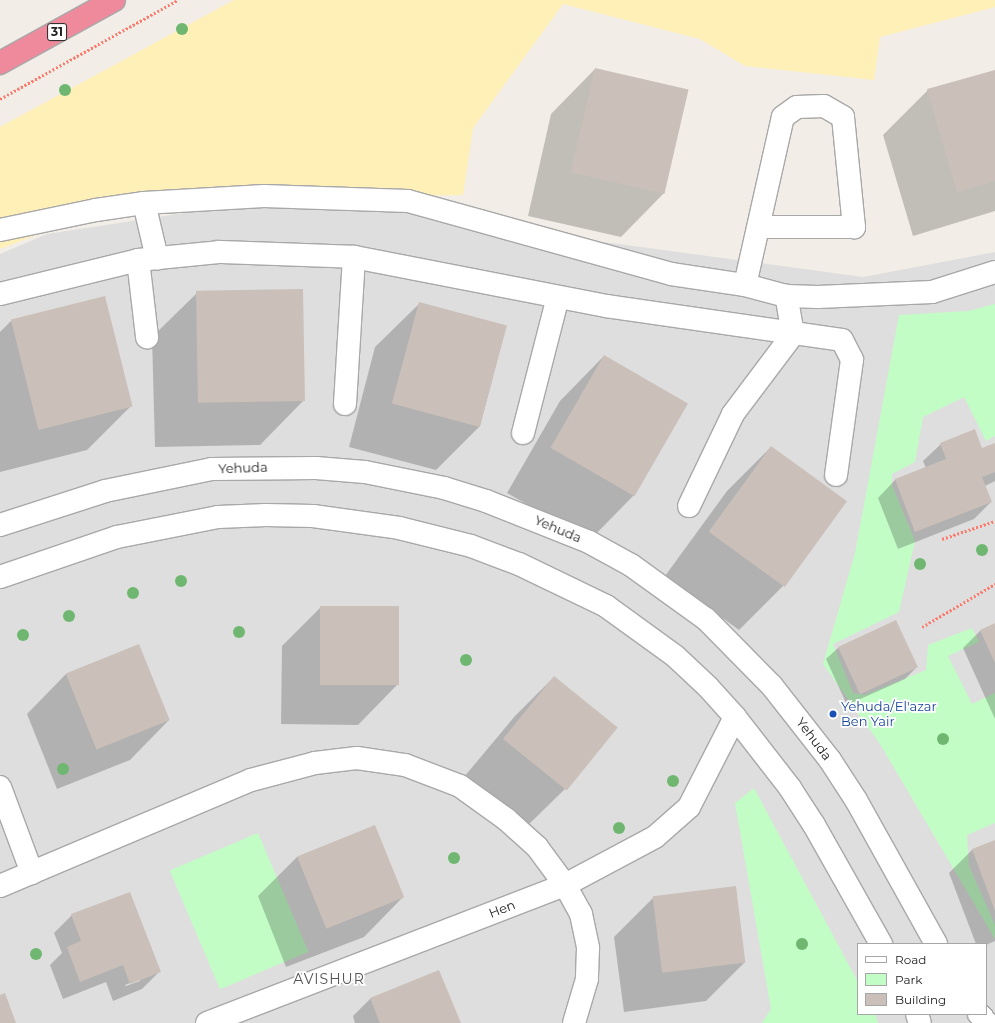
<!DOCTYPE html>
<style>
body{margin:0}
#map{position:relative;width:995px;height:1023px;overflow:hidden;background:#f2eee7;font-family:Montserrat,sans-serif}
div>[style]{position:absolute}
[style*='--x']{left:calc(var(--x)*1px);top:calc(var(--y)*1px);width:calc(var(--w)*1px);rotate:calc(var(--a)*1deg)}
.residential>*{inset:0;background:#dfdede}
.sand>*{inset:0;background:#fff0b7}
.park>*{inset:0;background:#c2fdc6;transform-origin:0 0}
.shadow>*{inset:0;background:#0003}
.building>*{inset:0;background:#cac0b9;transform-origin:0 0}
.path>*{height:2.5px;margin-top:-1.25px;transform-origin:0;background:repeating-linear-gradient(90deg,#ff796a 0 2px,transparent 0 4px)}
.roads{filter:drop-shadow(1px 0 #a8a8a8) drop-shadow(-1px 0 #a8a8a8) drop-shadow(0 1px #a8a8a8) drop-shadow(0 -1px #a8a8a8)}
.minor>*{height:22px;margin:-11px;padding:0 11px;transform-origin:11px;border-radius:11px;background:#fff}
.highway>*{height:22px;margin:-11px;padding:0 11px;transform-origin:11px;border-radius:11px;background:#ee8a9c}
.trees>*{width:12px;height:12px;margin:-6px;border-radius:50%;background:#6fb770}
.dots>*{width:11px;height:11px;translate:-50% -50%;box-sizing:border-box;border:2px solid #fff;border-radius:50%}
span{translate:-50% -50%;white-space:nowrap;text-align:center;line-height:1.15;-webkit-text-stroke:3.5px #fff;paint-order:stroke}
.shield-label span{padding:1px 3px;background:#fff;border:1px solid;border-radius:3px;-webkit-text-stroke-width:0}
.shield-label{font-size:12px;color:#212121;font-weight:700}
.street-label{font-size:13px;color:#212121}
.transit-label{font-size:13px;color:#164399}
.left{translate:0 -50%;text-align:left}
.neighbourhood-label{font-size:14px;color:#545454;letter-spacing:1px}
.legend{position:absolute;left:857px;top:943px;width:130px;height:72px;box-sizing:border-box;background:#fff;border:1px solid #a6a6a6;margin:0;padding:5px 7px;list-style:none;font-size:12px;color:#212121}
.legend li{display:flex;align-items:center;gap:8px;height:20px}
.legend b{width:20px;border:1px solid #a6a6a6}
</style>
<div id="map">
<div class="residential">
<i style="clip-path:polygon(evenodd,349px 207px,434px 214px,530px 232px,863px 277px,995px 252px,995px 1023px,0 1023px,0 254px,47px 234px,217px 208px,349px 207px,858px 944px,986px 944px,986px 1014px,858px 1014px,858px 944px)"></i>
</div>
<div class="sand">
<i style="clip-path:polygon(234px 0,995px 0,995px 7px,880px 37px,874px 80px,745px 66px,700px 39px,563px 4px,473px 128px,463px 195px,231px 199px,64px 224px,0 249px,0 127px)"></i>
</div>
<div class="park">
<i style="clip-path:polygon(995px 304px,995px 436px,986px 441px,964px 397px,923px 417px,915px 462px,892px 474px,892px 485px,915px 541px,899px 612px,833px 644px,853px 693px,865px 695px,926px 670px,928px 645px,972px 628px,979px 642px,948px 656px,972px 704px,995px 693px,995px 823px,967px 835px,969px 866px,995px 925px,995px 939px,880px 744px,823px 664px,855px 553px,899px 315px,968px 311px)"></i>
<i style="clip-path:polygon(754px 788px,858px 982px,858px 1014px,875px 1014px,878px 1023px,762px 1023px,771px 1009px,735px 803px)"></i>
<i style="left:258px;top:833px;width:129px;height:96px;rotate:67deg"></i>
</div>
<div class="shadow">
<i style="clip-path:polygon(595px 69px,665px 192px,621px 237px,528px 216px,551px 114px)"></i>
<i style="clip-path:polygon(995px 71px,995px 211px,913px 236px,883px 135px,928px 90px)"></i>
<i style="clip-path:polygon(197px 293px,304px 400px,260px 445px,155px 447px,152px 337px)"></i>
<i style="clip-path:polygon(104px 297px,131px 406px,87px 450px,0 472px,0 332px,11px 321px)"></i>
<i style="clip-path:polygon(420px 303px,506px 326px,480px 426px,436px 470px,349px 447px,375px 347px)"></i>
<i style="clip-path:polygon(604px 356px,634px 495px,590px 540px,507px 493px,560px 401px)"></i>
<i style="clip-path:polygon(941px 444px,982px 450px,995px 444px,995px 481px,985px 486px,991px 502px,974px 519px,898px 549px,878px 498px,895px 480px,926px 468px,923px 461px)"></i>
<i style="clip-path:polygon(771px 447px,783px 586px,739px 630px,665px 576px,727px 491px)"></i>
<i style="clip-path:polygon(321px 607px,397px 685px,358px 725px,281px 724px,282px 646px)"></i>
<i style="clip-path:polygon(995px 624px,995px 719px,963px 648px,980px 631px)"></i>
<i style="clip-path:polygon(838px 648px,917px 667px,905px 679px,847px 705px,826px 659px)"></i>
<i style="clip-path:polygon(66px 674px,169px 720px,130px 760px,57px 789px,27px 714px)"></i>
<i style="clip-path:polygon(554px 677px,565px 789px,525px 828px,464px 777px,515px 716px)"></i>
<i style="clip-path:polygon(375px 827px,403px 897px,364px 937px,286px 967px,258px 896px,297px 857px)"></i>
<i style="clip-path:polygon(995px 841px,995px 941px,986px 945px,976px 944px,949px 873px,972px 850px)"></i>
<i style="clip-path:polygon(653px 898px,745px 962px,706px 1001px,624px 1012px,614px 937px)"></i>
<i style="clip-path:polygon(evenodd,72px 915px,160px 971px,142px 989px,113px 1001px,106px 982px,63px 999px,50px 965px,62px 953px,54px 933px,72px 915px,140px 979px,140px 981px,126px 986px,125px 985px,140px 979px)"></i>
<i style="clip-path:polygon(438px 971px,460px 1023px,355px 1023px,353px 1016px,370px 999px)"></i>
</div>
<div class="building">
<i style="left:595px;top:68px;width:96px;height:107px;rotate:13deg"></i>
<i style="clip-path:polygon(995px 70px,995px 181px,957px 192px,927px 89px)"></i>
<i style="left:303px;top:289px;width:112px;height:107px;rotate:89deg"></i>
<i style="left:105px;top:296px;width:114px;height:97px;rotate:76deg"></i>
<i style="left:419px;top:302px;width:91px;height:105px;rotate:15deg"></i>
<i style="left:604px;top:355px;width:97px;height:107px;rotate:30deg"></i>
<i style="clip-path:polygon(975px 429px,982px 448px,995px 443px,995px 472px,982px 477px,992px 502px,915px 532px,895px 479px,946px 459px,940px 443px)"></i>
<i style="left:771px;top:446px;width:94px;height:106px;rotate:36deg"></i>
<i style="left:320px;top:606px;width:79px;height:79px"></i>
<i style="left:896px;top:620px;width:52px;height:64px;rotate:65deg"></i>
<i style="clip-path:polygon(995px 623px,995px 663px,980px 630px)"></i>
<i style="left:139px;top:644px;width:82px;height:79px;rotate:68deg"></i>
<i style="left:554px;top:676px;width:82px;height:81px;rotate:39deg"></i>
<i style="left:375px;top:825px;width:78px;height:84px;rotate:68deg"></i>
<i style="clip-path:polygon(995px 840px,995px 911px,972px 849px)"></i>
<i style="left:736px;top:886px;width:77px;height:84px;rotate:83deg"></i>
<i style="clip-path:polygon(130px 892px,161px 972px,130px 984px,123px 965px,80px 982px,67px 947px,81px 941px,71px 914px)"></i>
<i style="clip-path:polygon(439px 970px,461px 1023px,380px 1023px,370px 998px)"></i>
<i style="clip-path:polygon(5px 993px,16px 1023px,0 1023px,0 995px)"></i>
</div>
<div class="path">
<i style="--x:0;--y:99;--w:204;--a:-29.1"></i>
<i style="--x:942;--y:539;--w:56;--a:-18.8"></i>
<i style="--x:922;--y:627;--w:85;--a:-30.5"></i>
</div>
<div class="roads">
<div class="minor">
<i style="--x:144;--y:203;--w:57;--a:76.7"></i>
<i style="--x:0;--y:230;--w:98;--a:-11.8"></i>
<i style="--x:96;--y:210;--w:49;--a:-8.3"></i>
<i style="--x:144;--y:203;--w:120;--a:-3.3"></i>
<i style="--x:264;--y:196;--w:144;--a:2"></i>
<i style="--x:408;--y:201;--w:273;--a:15.5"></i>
<i style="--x:671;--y:274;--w:75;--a:8.5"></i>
<i style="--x:745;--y:285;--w:42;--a:15"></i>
<i style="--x:786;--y:296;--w:32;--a:2"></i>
<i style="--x:818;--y:297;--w:114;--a:-2.5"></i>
<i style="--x:932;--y:292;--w:66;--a:-17.6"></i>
<i style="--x:138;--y:260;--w:78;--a:83.3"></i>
<i style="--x:745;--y:285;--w:172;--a:-77.3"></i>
<i style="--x:783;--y:117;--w:17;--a:-36"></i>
<i style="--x:797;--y:107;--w:27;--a:-2"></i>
<i style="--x:824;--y:106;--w:22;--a:30"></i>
<i style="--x:843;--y:117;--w:111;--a:84.3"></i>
<i style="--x:854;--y:227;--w:94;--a:180"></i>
<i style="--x:0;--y:294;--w:142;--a:-13.8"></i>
<i style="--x:138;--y:260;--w:81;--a:-5.6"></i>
<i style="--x:219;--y:252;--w:135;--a:2.1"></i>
<i style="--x:345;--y:404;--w:147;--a:-86.5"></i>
<i style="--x:354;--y:257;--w:257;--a:11"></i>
<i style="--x:606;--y:306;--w:238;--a:8.2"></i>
<i style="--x:842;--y:340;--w:22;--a:63"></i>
<i style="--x:852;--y:360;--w:116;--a:97.9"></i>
<i style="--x:523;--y:433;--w:140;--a:-75.6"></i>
<i style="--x:689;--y:506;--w:102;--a:-64.4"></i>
<i style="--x:733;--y:414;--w:100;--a:-53.1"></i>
<i style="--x:793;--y:334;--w:39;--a:-100"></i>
<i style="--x:0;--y:525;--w:110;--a:-17.9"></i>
<i style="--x:105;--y:491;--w:109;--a:-11.6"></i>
<i style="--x:212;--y:469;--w:104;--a:-0.6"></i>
<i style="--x:316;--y:468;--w:49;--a:4.7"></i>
<i style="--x:365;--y:472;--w:81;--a:11.4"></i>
<i style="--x:444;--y:488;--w:44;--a:17.2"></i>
<i style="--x:486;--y:501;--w:111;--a:21.7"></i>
<i style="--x:589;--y:542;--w:48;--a:28.7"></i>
<i style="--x:631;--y:565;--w:92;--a:35.8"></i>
<i style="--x:706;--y:619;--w:94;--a:45.4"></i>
<i style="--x:772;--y:686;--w:94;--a:51.9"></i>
<i style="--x:830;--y:760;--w:48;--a:57"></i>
<i style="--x:856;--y:800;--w:165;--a:60.9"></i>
<i style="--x:0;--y:577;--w:124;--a:-18.9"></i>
<i style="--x:117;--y:537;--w:103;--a:-11.2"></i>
<i style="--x:218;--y:517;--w:48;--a:-2.4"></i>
<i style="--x:266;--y:515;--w:47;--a:1.2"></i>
<i style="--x:313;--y:516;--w:87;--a:7.9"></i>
<i style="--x:399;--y:528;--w:74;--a:14"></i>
<i style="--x:471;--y:546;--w:51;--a:20.6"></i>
<i style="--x:519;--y:564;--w:97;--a:25.8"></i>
<i style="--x:606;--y:606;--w:85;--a:35.9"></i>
<i style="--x:675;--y:656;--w:45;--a:43.2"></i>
<i style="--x:708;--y:687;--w:40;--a:48"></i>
<i style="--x:735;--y:717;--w:90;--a:52.2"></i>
<i style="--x:790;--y:788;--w:44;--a:57"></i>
<i style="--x:814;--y:825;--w:137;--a:60.6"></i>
<i style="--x:0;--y:787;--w:92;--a:69.6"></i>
<i style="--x:0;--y:886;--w:272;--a:-22.9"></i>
<i style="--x:251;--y:780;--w:66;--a:-14.9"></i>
<i style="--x:315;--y:763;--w:42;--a:-6.8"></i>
<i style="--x:357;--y:758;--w:49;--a:8.3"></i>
<i style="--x:405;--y:765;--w:59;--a:20.9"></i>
<i style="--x:460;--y:786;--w:57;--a:35.7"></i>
<i style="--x:506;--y:819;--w:42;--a:42.1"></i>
<i style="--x:537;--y:847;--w:47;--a:53.6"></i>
<i style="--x:565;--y:885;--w:33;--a:61"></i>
<i style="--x:581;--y:914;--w:35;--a:78"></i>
<i style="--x:588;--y:948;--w:31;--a:92"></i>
<i style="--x:587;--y:979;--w:46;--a:106.5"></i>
<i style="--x:917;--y:1014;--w:9;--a:72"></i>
<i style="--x:979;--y:1014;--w:12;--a:48"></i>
<i style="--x:207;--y:1023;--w:384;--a:-21.1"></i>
<i style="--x:565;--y:885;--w:102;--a:-28.1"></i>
<i style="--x:655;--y:837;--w:45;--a:-41.4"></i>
<i style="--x:689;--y:807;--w:101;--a:-62.9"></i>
</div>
<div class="highway">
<i style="--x:0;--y:63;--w:130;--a:-28.9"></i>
</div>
</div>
<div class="trees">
<i style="left:182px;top:29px"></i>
<i style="left:65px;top:90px"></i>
<i style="left:982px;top:550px"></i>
<i style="left:920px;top:564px"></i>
<i style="left:181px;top:581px"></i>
<i style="left:133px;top:593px"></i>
<i style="left:69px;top:616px"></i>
<i style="left:239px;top:632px"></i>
<i style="left:23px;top:635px"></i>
<i style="left:466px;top:660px"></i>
<i style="left:943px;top:739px"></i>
<i style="left:63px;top:769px"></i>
<i style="left:673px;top:781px"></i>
<i style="left:619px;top:828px"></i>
<i style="left:454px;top:858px"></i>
<i style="left:802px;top:944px"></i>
<i style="left:36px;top:954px"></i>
</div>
<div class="dots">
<i style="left:833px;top:714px;background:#1a4fb4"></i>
</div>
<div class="shield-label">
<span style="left:57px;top:32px">31</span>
</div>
<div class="street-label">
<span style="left:243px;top:468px;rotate:-2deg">Yehuda</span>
<span style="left:558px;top:529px;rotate:23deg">Yehuda</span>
<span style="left:814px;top:739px;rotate:53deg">Yehuda</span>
<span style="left:502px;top:909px;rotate:-21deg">Hen</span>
</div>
<div class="transit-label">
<span class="left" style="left:841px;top:714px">Yehuda/El'azar<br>Ben Yair</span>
</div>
<div class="neighbourhood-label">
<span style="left:329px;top:979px">AVISHUR</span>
</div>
<ul class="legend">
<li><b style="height:5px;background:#fff"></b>Road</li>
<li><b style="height:11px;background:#c2fdc6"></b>Park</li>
<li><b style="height:11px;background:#cac0b9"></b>Building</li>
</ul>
</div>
